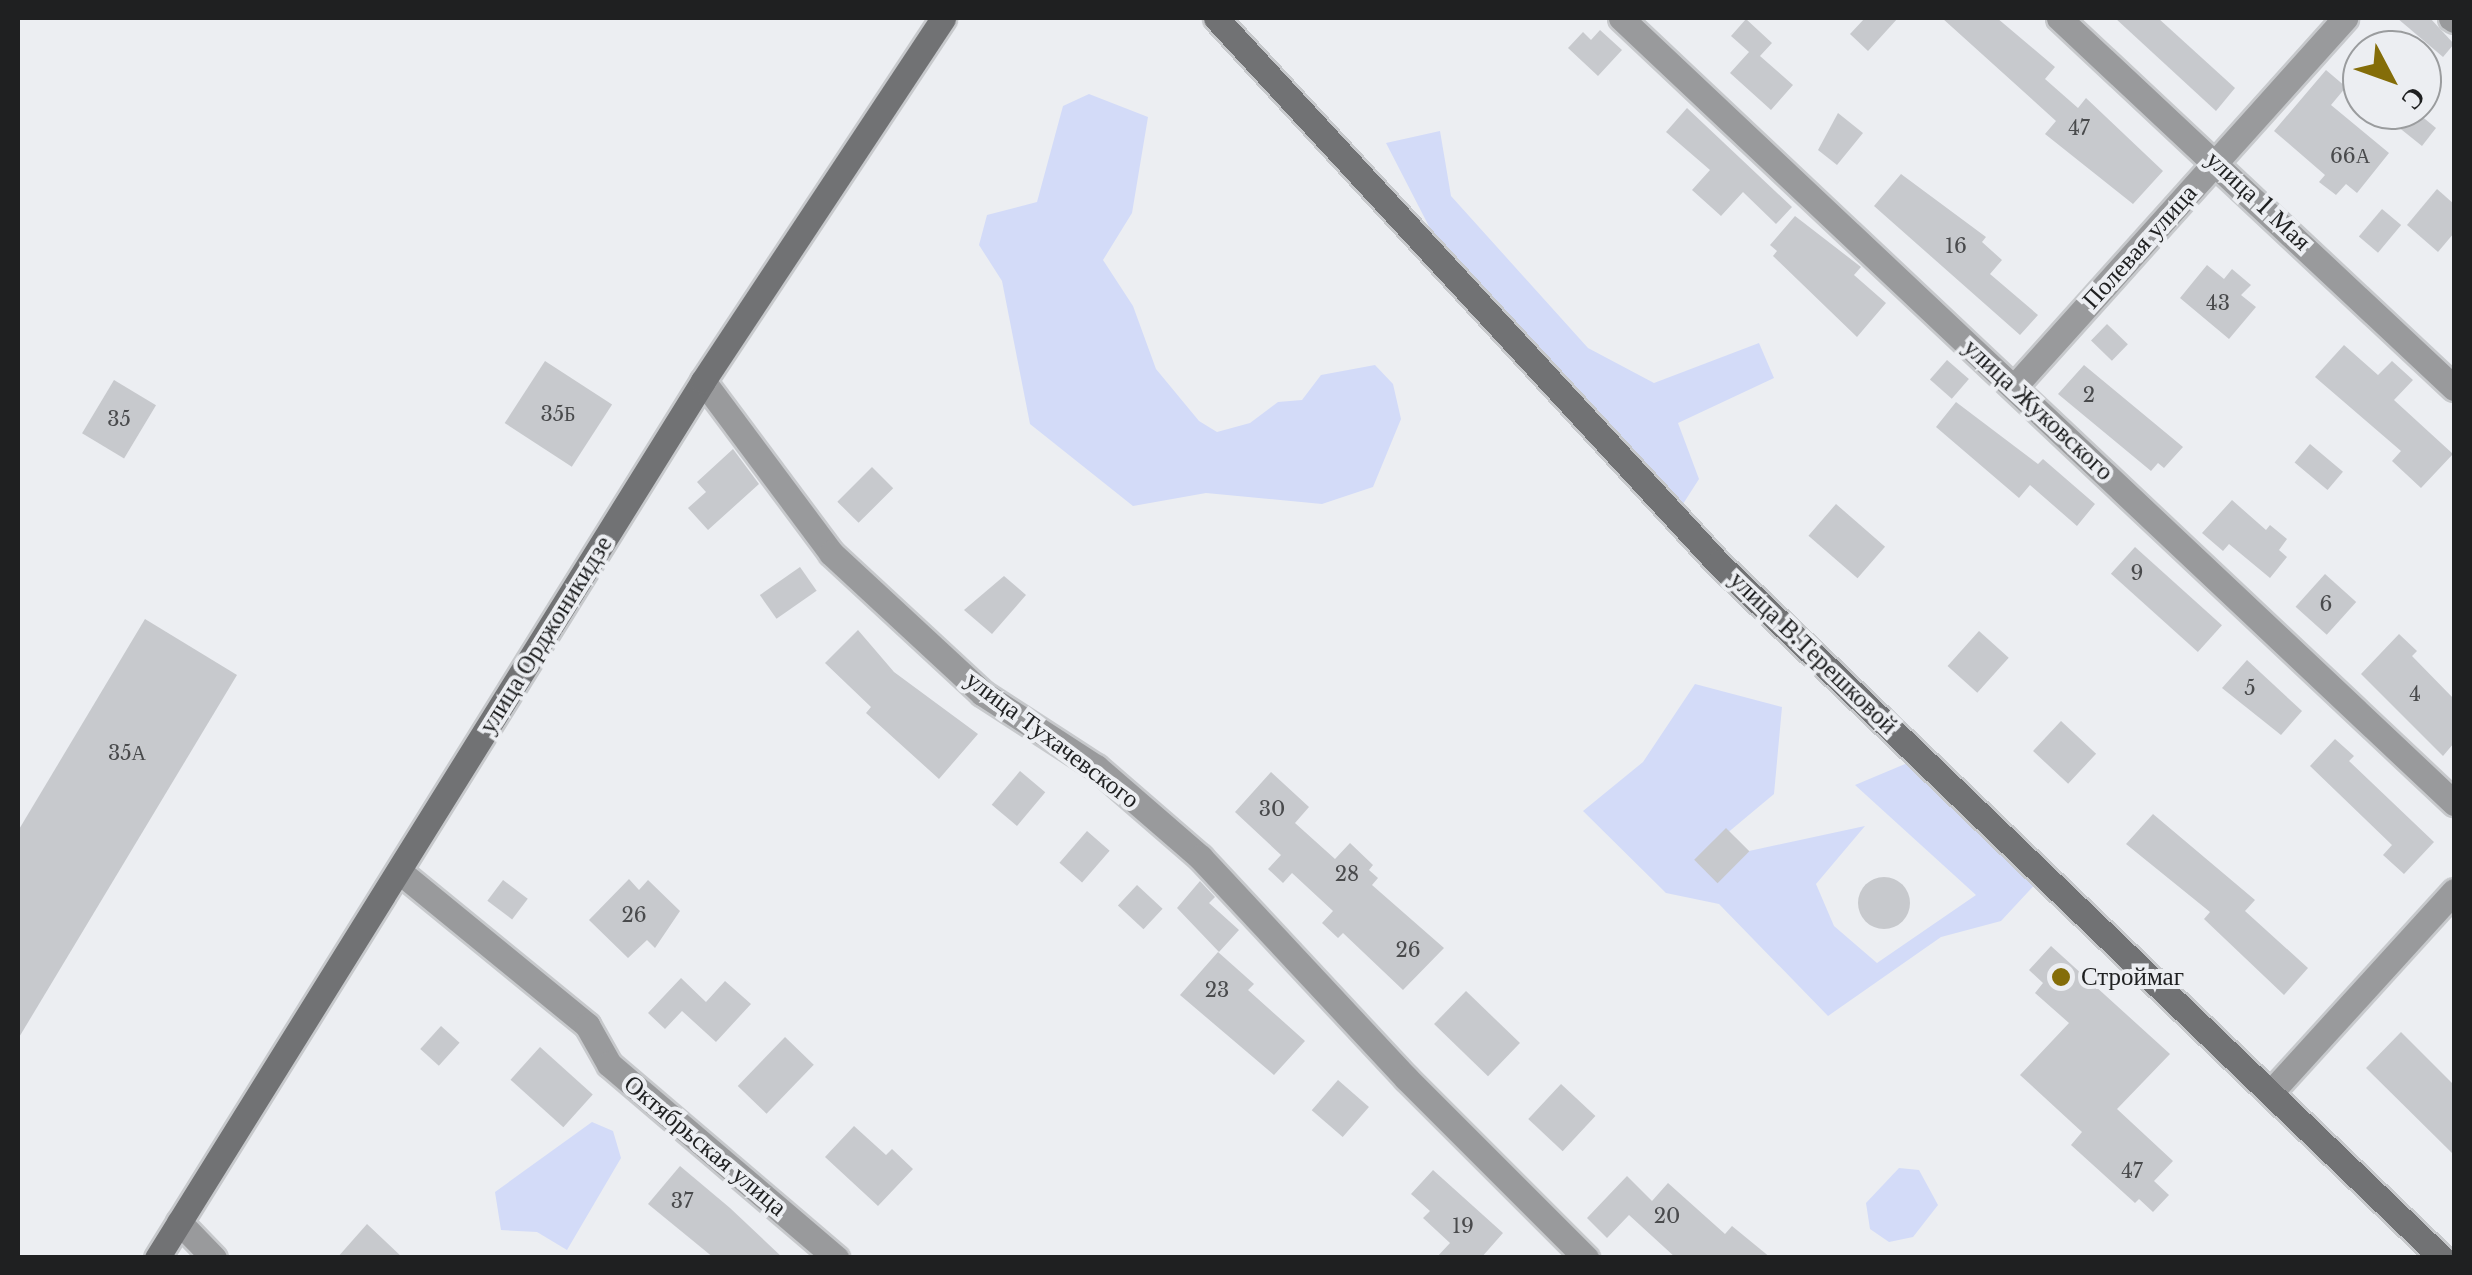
<!DOCTYPE html>
<meta charset="utf-8">
<style>
body{margin:0}
#map{position:relative;width:2472px;height:1275px;overflow:hidden;background:#eceef2;font-family:"Libre Baskerville",serif}
div>[style]{position:absolute}
[style*='--x']{left:calc(var(--x)*1px);top:calc(var(--y)*1px);width:calc(var(--w)*1px);rotate:calc(var(--a)*1deg)}
.green>*{inset:0;background:#d3dbf8}
.building>*{inset:0;background:#c7c9cd;transform-origin:0 0}
.round{border-radius:50%}
.roads{filter:drop-shadow(2px 0 #c7c9cc) drop-shadow(-2px 0 #c7c9cc) drop-shadow(0 2px #c7c9cc) drop-shadow(0 -2px #c7c9cc)}
.minor>*{height:25px;margin:-12.5px;padding:0 12.5px;transform-origin:12.5px;border-radius:12.5px;background:#999a9c}
.secondary>*{height:25px;margin:-12.5px;padding:0 12.5px;transform-origin:12.5px;border-radius:12.5px;background:#717274}
.dots>*{width:28px;height:28px;translate:-50% -50%;box-sizing:border-box;border:5px solid #eceef2;border-radius:50%}
span{translate:-50% -50%;white-space:nowrap;text-align:center;line-height:1.15;-webkit-text-stroke:8px #eceef2;paint-order:stroke}
.number-label{font-size:20px;color:#494a4c}
.number-label span{-webkit-text-stroke-width:0}
.street-label{font-size:25px;color:#1f2021}
.poi-label{font-size:25px;color:#1f2021}
.left{translate:0 -50%;text-align:left}
.frame{position:absolute;inset:0;border:20px solid #1f2021;pointer-events:none}
.north{position:absolute;left:2342px;top:30px;width:100px;height:100px;box-sizing:border-box;background:#eceef2;border:2px solid #9a9c9e;border-radius:50%;rotate:131deg;font-size:28px;font-weight:700;line-height:40px;text-align:center;color:#1f2021}
.north::after{content:'';display:block;margin:auto;width:35px;height:45px;background:#846d09;clip-path:polygon(50% 0,100% 100%,50% 72%,0 100%)}
</style>
<div id="map">
<div class="green">
<i style="clip-path:polygon(1089px 94px,1148px 117px,1132px 213px,1103px 260px,1133px 306px,1156px 369px,1199px 421px,1217px 432px,1250px 423px,1278px 402px,1302px 400px,1321px 375px,1375px 365px,1393px 384px,1401px 419px,1373px 487px,1322px 504px,1206px 493px,1133px 506px,1030px 424px,1002px 281px,979px 245px,987px 215px,1037px 202px,1063px 106px)"></i>
<i style="clip-path:polygon(1440px 131px,1451px 196px,1588px 348px,1654px 383px,1759px 343px,1774px 378px,1678px 423px,1699px 479px,1683px 504px,1435px 238px,1386px 143px)"></i>
<i style="clip-path:polygon(1695px 684px,1782px 707px,1774px 794px,1695px 860px,1718px 882px,1749px 851px,1865px 826px,1816px 884px,1834px 926px,1877px 963px,1976px 895px,1855px 785px,1917px 759px,2039px 880px,2001px 921px,1941px 937px,1828px 1016px,1719px 904px,1666px 893px,1583px 811px,1643px 762px)"></i>
<i style="clip-path:polygon(592px 1122px,613px 1131px,621px 1158px,567px 1250px,537px 1232px,501px 1230px,495px 1192px)"></i>
<i style="clip-path:polygon(1899px 1168px,1919px 1170px,1938px 1205px,1913px 1237px,1889px 1242px,1870px 1229px,1866px 1203px)"></i>
</div>
<div class="building">
<i style="clip-path:polygon(1865px 18px,1898px 18px,1868px 51px,1850px 34px)"></i>
<i style="clip-path:polygon(1942px 18px,1997px 18px,2055px 67px,2045px 79px,2078px 108px,2086px 98px,2163px 171px,2133px 204px,2045px 134px,2056px 121px)"></i>
<i style="clip-path:polygon(2115px 18px,2158px 18px,2235px 88px,2216px 111px)"></i>
<i style="clip-path:polygon(2397px 18px,2430px 18px,2454px 44px,2443px 57px)"></i>
<i style="clip-path:polygon(1746px 19px,1772px 43px,1760px 56px,1793px 85px,1771px 110px,1730px 73px,1749px 52px,1731px 36px)"></i>
<i style="clip-path:polygon(1600px 30px,1622px 50px,1598px 76px,1568px 48px,1583px 32px,1591px 40px)"></i>
<i style="clip-path:polygon(2326px 70px,2346px 87px,2331px 105px,2389px 153px,2357px 193px,2346px 184px,2336px 195px,2319px 182px,2325px 175px,2274px 131px)"></i>
<i style="clip-path:polygon(1687px 108px,1792px 207px,1776px 224px,1743px 192px,1721px 216px,1692px 190px,1710px 170px,1666px 132px)"></i>
<i style="clip-path:polygon(2377px 110px,2414px 110px,2436px 128px,2422px 146px)"></i>
<i style="clip-path:polygon(1838px 113px,1863px 133px,1837px 165px,1818px 150px)"></i>
<i style="clip-path:polygon(1901px 174px,1986px 237px,1982px 242px,2002px 260px,1990px 274px,2038px 315px,2020px 335px,1874px 206px)"></i>
<i style="clip-path:polygon(2437px 189px,2454px 204px,2454px 233px,2438px 252px,2407px 225px)"></i>
<i style="left:2382px;top:209px;width:25px;height:36px;rotate:40deg"></i>
<i style="clip-path:polygon(1795px 216px,1861px 267px,1854px 275px,1886px 303px,1857px 337px,1773px 256px,1777px 251px,1770px 245px)"></i>
<i style="clip-path:polygon(2207px 265px,2224px 279px,2232px 269px,2251px 285px,2241px 295px,2256px 307px,2229px 339px,2180px 298px)"></i>
<i style="left:2107px;top:324px;width:29px;height:23px;rotate:44deg"></i>
<i style="clip-path:polygon(2344px 345px,2378px 375px,2392px 361px,2413px 380px,2394px 400px,2453px 454px,2421px 488px,2392px 461px,2401px 451px,2315px 377px)"></i>
<i style="left:1947px;top:360px;width:29px;height:26px;rotate:41deg"></i>
<i style="left:545px;top:361px;width:80px;height:74px;rotate:33deg"></i>
<i style="clip-path:polygon(2084px 365px,2183px 447px,2164px 468px,2158px 463px,2151px 471px,2058px 394px)"></i>
<i style="left:114px;top:380px;width:49px;height:62px;rotate:31deg"></i>
<i style="clip-path:polygon(1956px 402px,2038px 464px,2043px 459px,2095px 504px,2077px 526px,2030px 485px,2019px 498px,1936px 427px)"></i>
<i style="left:2310px;top:444px;width:43px;height:24px;rotate:40deg"></i>
<i style="clip-path:polygon(733px 449px,759px 484px,708px 530px,688px 508px,706px 492px,697px 482px)"></i>
<i style="left:872px;top:467px;width:30px;height:49px;rotate:45deg"></i>
<i style="clip-path:polygon(2232px 500px,2266px 530px,2270px 525px,2287px 539px,2279px 550px,2287px 557px,2270px 578px,2229px 544px,2223px 551px,2202px 533px)"></i>
<i style="left:1836px;top:504px;width:65px;height:42px;rotate:41deg"></i>
<i style="left:2135px;top:547px;width:117px;height:36px;rotate:42deg"></i>
<i style="left:800px;top:567px;width:29px;height:49px;rotate:55deg"></i>
<i style="left:2325px;top:574px;width:42px;height:44px;rotate:42deg"></i>
<i style="clip-path:polygon(1004px 576px,1026px 595px,992px 634px,964px 610px)"></i>
<i style="clip-path:polygon(145px 619px,237px 675px,18px 1039px,18px 831px)"></i>
<i style="clip-path:polygon(858px 630px,894px 672px,978px 734px,939px 779px,866px 713px,871px 707px,825px 663px)"></i>
<i style="left:1979px;top:631px;width:40px;height:47px;rotate:42deg"></i>
<i style="clip-path:polygon(2399px 634px,2417px 651px,2412px 656px,2454px 699px,2454px 743px,2443px 756px,2361px 674px)"></i>
<i style="clip-path:polygon(2247px 660px,2302px 711px,2281px 735px,2222px 688px)"></i>
<i style="left:2061px;top:721px;width:48px;height:41px;rotate:43deg"></i>
<i style="clip-path:polygon(2335px 739px,2354px 756px,2349px 761px,2434px 842px,2404px 874px,2383px 855px,2392px 845px,2310px 766px)"></i>
<i style="left:1020px;top:771px;width:33px;height:44px;rotate:40deg"></i>
<i style="clip-path:polygon(1271px 772px,1309px 807px,1295px 823px,1335px 859px,1350px 843px,1373px 865px,1369px 870px,1378px 878px,1372px 885px,1444px 948px,1403px 990px,1343px 933px,1338px 938px,1322px 923px,1333px 911px,1292px 873px,1283px 883px,1268px 869px,1281px 855px,1235px 812px)"></i>
<i style="clip-path:polygon(2153px 814px,2255px 900px,2245px 911px,2308px 968px,2284px 995px,2204px 919px,2210px 912px,2126px 844px)"></i>
<i style="left:1726px;top:828px;width:33px;height:45px;rotate:45deg"></i>
<i style="left:1087px;top:831px;width:30px;height:42px;rotate:41deg"></i>
<i class="round" style="left:1858px;top:877px;width:52px;height:52px"></i>
<i style="clip-path:polygon(629px 879px,639px 890px,648px 880px,680px 911px,655px 948px,647px 940px,628px 958px,589px 920px)"></i>
<i style="left:503px;top:880px;width:31px;height:26px;rotate:37deg"></i>
<i style="clip-path:polygon(1200px 881px,1215px 897px,1209px 903px,1239px 930px,1219px 952px,1177px 908px)"></i>
<i style="left:1137px;top:885px;width:35px;height:28px;rotate:43deg"></i>
<i style="clip-path:polygon(2051px 946px,2170px 1054px,2117px 1109px,2173px 1161px,2154px 1181px,2169px 1195px,2153px 1212px,2139px 1199px,2135px 1203px,2071px 1145px,2082px 1132px,2020px 1075px,2069px 1023px,2035px 993px,2043px 983px,2029px 970px)"></i>
<i style="clip-path:polygon(1218px 952px,1254px 984px,1248px 990px,1305px 1041px,1274px 1075px,1180px 995px)"></i>
<i style="clip-path:polygon(681px 978px,706px 1002px,725px 981px,751px 1004px,716px 1042px,682px 1011px,665px 1029px,648px 1013px)"></i>
<i style="left:1466px;top:991px;width:75px;height:46px;rotate:44deg"></i>
<i style="left:441px;top:1026px;width:25px;height:31px;rotate:42deg"></i>
<i style="clip-path:polygon(2401px 1032px,2454px 1085px,2454px 1155px,2366px 1068px)"></i>
<i style="left:785px;top:1037px;width:40px;height:68px;rotate:44deg"></i>
<i style="left:540px;top:1047px;width:71px;height:44px;rotate:42deg"></i>
<i style="left:1338px;top:1080px;width:41px;height:40px;rotate:41deg"></i>
<i style="left:1561px;top:1084px;width:47px;height:48px;rotate:43deg"></i>
<i style="clip-path:polygon(854px 1126px,886px 1155px,892px 1149px,913px 1169px,878px 1206px,825px 1157px)"></i>
<i style="clip-path:polygon(680px 1166px,730px 1208px,783px 1258px,714px 1258px,648px 1204px)"></i>
<i style="clip-path:polygon(1433px 1170px,1503px 1233px,1481px 1258px,1436px 1258px,1450px 1243px,1423px 1218px,1430px 1211px,1411px 1194px)"></i>
<i style="clip-path:polygon(1627px 1176px,1652px 1201px,1668px 1183px,1725px 1234px,1732px 1226px,1771px 1258px,1676px 1258px,1629px 1215px,1607px 1238px,1587px 1218px)"></i>
<i style="clip-path:polygon(367px 1224px,403px 1258px,337px 1258px)"></i>
</div>
<div class="roads">
<div class="minor">
<i style="--x:1621;--y:18;--w:1145;--a:43.3"></i>
<i style="--x:2059;--y:18;--w:541;--a:43.13"></i>
<i style="--x:2451;--y:18;--w:4;--a:34"></i>
<i style="--x:703;--y:381;--w:214;--a:53.3"></i>
<i style="--x:831;--y:553;--w:206;--a:42.8"></i>
<i style="--x:982;--y:693;--w:136;--a:33"></i>
<i style="--x:1096;--y:767;--w:138;--a:40.9"></i>
<i style="--x:1200;--y:857;--w:302;--a:47"></i>
<i style="--x:1406;--y:1078;--w:255;--a:45"></i>
<i style="--x:2014;--y:387;--w:496;--a:-48.1"></i>
<i style="--x:400;--y:872;--w:242;--a:39.3"></i>
<i style="--x:587;--y:1025;--w:45;--a:60.6"></i>
<i style="--x:609;--y:1064;--w:299;--a:40.5"></i>
<i style="--x:2272;--y:1091;--w:270;--a:-47.7"></i>
<i style="--x:179;--y:1222;--w:50;--a:45.8"></i>
</div>
<div class="secondary">
<i style="--x:1216;--y:18;--w:741;--a:47.35"></i>
<i style="--x:1718;--y:563;--w:1004;--a:43.83"></i>
<i style="--x:157;--y:1258;--w:1033;--a:-58.09"></i>
<i style="--x:703;--y:381;--w:435;--a:-56.5"></i>
</div>
</div>
<div class="dots">
<i style="left:2061px;top:977px;background:#846d09"></i>
</div>
<div class="number-label">
<span style="left:2079px;top:128px">47</span>
<span style="left:2350px;top:156px">66А</span>
<span style="left:1956px;top:246px">16</span>
<span style="left:2218px;top:303px">43</span>
<span style="left:2089px;top:395px">2</span>
<span style="left:558px;top:414px">35Б</span>
<span style="left:119px;top:419px">35</span>
<span style="left:2137px;top:573px">9</span>
<span style="left:2326px;top:604px">6</span>
<span style="left:2250px;top:688px">5</span>
<span style="left:2415px;top:694px">4</span>
<span style="left:127px;top:753px">35А</span>
<span style="left:1272px;top:809px">30</span>
<span style="left:1347px;top:874px">28</span>
<span style="left:634px;top:915px">26</span>
<span style="left:1408px;top:950px">26</span>
<span style="left:1217px;top:990px">23</span>
<span style="left:2132px;top:1171px">47</span>
<span style="left:682px;top:1201px">37</span>
<span style="left:1667px;top:1216px">20</span>
<span style="left:1463px;top:1226px">19</span>
</div>
<div class="street-label">
<span style="left:2258px;top:201px;rotate:43deg">улица 1 Мая</span>
<span style="left:2140px;top:247px;rotate:-48deg">Полевая улица</span>
<span style="left:2038px;top:410px;rotate:43deg">улица Жуковского</span>
<span style="left:546px;top:635px;rotate:-58deg">улица Орджоникидзе</span>
<span style="left:1813px;top:653px;rotate:44deg">улица В.Терешковой</span>
<span style="left:1052px;top:740px;rotate:37deg">улица Тухачевского</span>
<span style="left:705px;top:1146px;rotate:40deg">Октябрьская улица</span>
</div>
<div class="poi-label">
<span class="left" style="left:2081px;top:977px">Строймаг</span>
</div>
<div class="frame"></div>
<div class="north">С</div>
</div>
